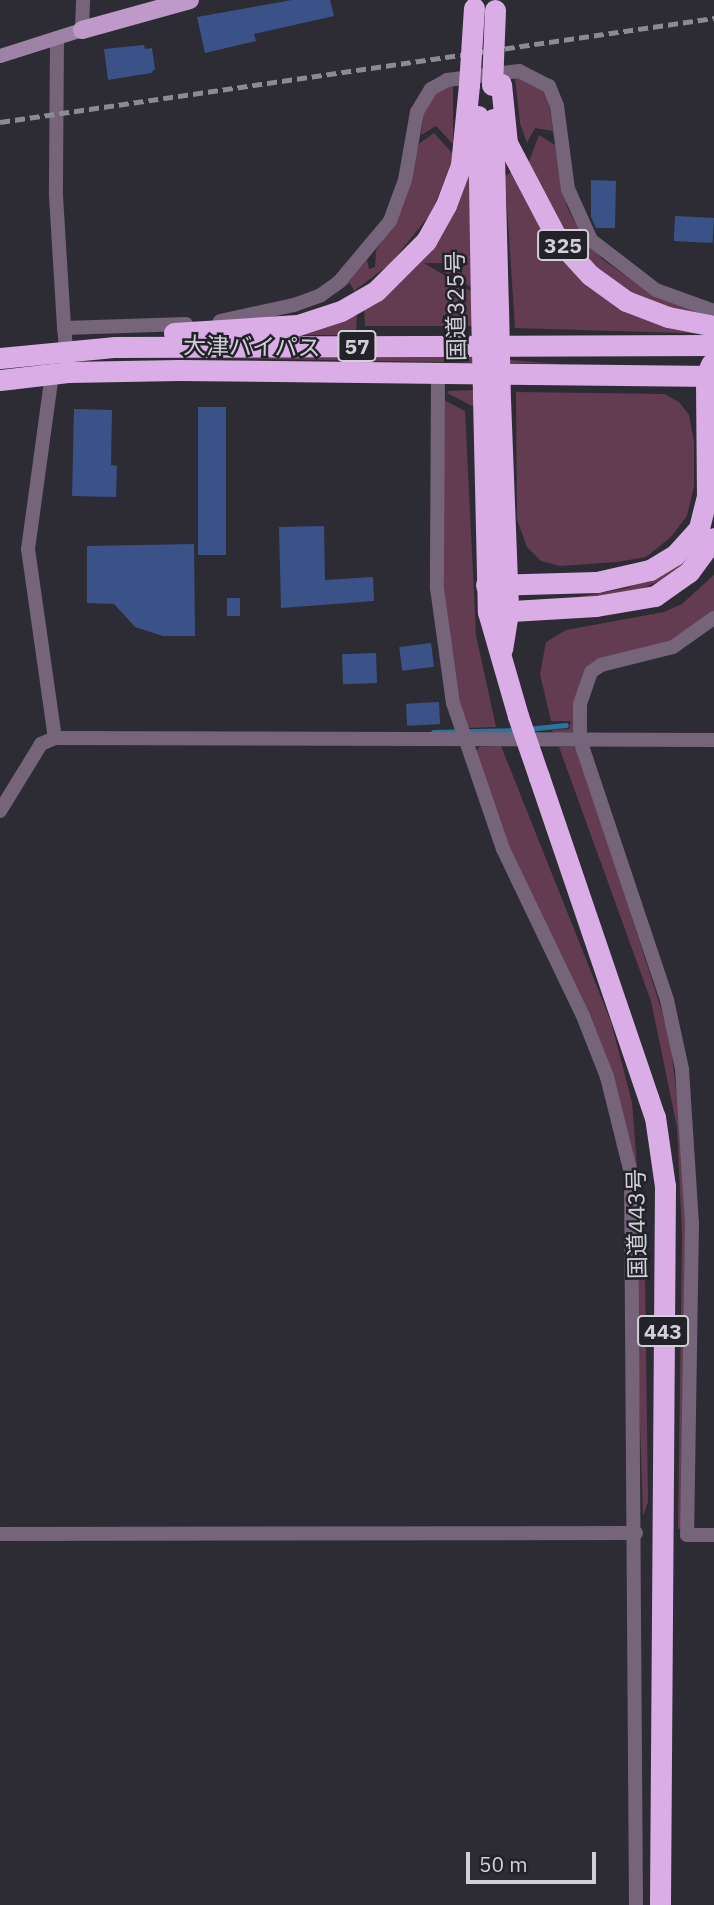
<!DOCTYPE html>
<meta charset="utf-8">
<style>
body{margin:0}
#map{position:relative;width:714px;height:1905px;overflow:hidden;background:#2d2c34;font-family:"IBM Plex Sans","Noto Sans JP",sans-serif}
div>[style]{position:absolute}
[style*='--x']{left:calc(var(--x)*1px);top:calc(var(--y)*1px);width:calc(var(--w)*1px);rotate:calc(var(--a)*1deg)}
.green>*{inset:0;background:#633c51}
.stream>*{height:5px;margin:-2.5px;padding:0 2.5px;transform-origin:2.5px;border-radius:2.5px;background:#2d749c}
.building>*{inset:0;background:#3a5288;transform-origin:0 0}
.street>*{height:14px;margin:-7px;padding:0 7px;transform-origin:7px;border-radius:7px;background:#76647b}
.secondary>*{height:14px;margin:-7px;padding:0 7px;transform-origin:7px;border-radius:7px;background:#9f82a7}
.primary>*{height:18px;margin:-9px;padding:0 9px;transform-origin:9px;border-radius:9px;background:#bf99c9}
.highway>*{height:21px;margin:-10.5px;padding:0 10.5px;transform-origin:10.5px;border-radius:10.5px;background:#dbade7}
.rail>*{height:5px;margin-top:-2.5px;transform-origin:0;background:repeating-linear-gradient(90deg,#8c8b92 0 10px,transparent 0 15px)}
.highway-bridge>*{height:21px;margin:-10.5px;padding:0 10.5px;transform-origin:10.5px;border-radius:10.5px;background:#dbade7}
span{translate:-50% -50%;white-space:nowrap;text-align:center;line-height:1.15;-webkit-text-stroke:5px #23222a;paint-order:stroke}
.shield-label span{padding:2px 5px;background:#23222a;border:2px solid;border-radius:5px;-webkit-text-stroke-width:0}
.shield-label{font-size:21px;color:#d1d0d6;font-weight:700}
.street-label{font-size:23px;color:#d1d0d6}
.scale{position:absolute;left:466px;top:1852px;width:130px;height:32px;box-sizing:border-box;border:4px solid #d1d0d6;border-top:0;padding-left:9px;font-size:21px;line-height:24px;white-space:nowrap;color:#d1d0d6;-webkit-text-stroke:5px #23222a;paint-order:stroke}
</style>
<div id="map">
<div class="green">
<i style="clip-path:polygon(515px 78px,537px 82px,548px 96px,553px 131px,535px 128px,527px 143px,520px 123px)"></i>
<i style="clip-path:polygon(453px 84px,453px 144px,436px 126px,421px 135px,424px 110px,437px 92px)"></i>
<i style="clip-path:polygon(434px 133px,454px 155px,432px 212px,391px 263px,354px 291px,350px 283px,332px 295px,367px 260px,369px 269px,375px 267px,376px 250px,396px 221px,416px 146px)"></i>
<i style="clip-path:polygon(539px 135px,555px 145px,567px 207px,581px 234px,602px 259px,651px 294px,714px 317px,714px 322px,621px 291px,566px 239px,528px 164px)"></i>
<i style="clip-path:polygon(470px 158px,477px 290px,443px 272px,454px 268px,454px 263px,424px 263px,477px 295px,478px 326px,365px 326px,364px 305px,396px 280px)"></i>
<i style="clip-path:polygon(513px 171px,584px 279px,714px 334px,515px 328px,505px 176px)"></i>
<i style="clip-path:polygon(357px 314px,356px 331px,380px 335px,277px 335px)"></i>
<i style="clip-path:polygon(220px 355px,473px 357px,559px 364px,213px 358px)"></i>
<i style="clip-path:polygon(478px 390px,478px 409px,447px 393px,449px 391px)"></i>
<i style="clip-path:polygon(516px 392px,665px 394px,680px 403px,689px 415px,694px 442px,694px 486px,687px 516px,671px 537px,646px 557px,617px 562px,560px 566px,541px 561px,527px 547px,517px 520px)"></i>
<i style="clip-path:polygon(444px 400px,465px 411px,476px 635px,496px 727px,467px 728px,462px 719px,444px 589px)"></i>
<i style="clip-path:polygon(714px 507px,709px 528px,693px 556px,666px 578px,637px 591px,568px 599px,627px 588px,670px 569px)"></i>
<i style="clip-path:polygon(714px 575px,714px 611px,672px 640px,592px 666px,572px 735px,555px 737px,552px 730px,569px 729px,571px 721px,551px 721px,540px 674px,546px 642px,566px 630px,664px 612px,682px 604px)"></i>
<i style="clip-path:polygon(501px 746px,611px 1022px,632px 1102px,645px 1270px,648px 1502px,643px 1516px,631px 1148px,493px 813px,475px 754px,479px 747px)"></i>
<i style="clip-path:polygon(559px 747px,574px 747px,580px 754px,670px 1037px,686px 1178px,681px 1528px,678px 1529px,682px 1235px,677px 1127px,651px 1001px)"></i>
</div>
<div class="stream">
<i style="--x:527;--y:729;--w:39;--a:-6"></i>
<i style="--x:433;--y:732;--w:84;--a:-1.4"></i>
</div>
<div class="building">
<i style="clip-path:polygon(292px 0,330px 0,334px 16px,254px 34px,256px 41px,205px 53px,197px 17px)"></i>
<i style="clip-path:polygon(144px 45px,145px 49px,152px 48px,155px 69px,151px 73px,108px 80px,104px 49px)"></i>
<i style="clip-path:polygon(591px 180px,616px 181px,615px 228px,596px 228px,591px 217px)"></i>
<i style="left:675px;top:216px;width:39px;height:25px;rotate:3deg"></i>
<i style="left:198px;top:407px;width:28px;height:148px"></i>
<i style="clip-path:polygon(74px 409px,112px 410px,111px 465px,117px 466px,116px 497px,72px 496px)"></i>
<i style="clip-path:polygon(324px 526px,325px 580px,373px 577px,374px 601px,281px 608px,279px 527px)"></i>
<i style="clip-path:polygon(194px 544px,195px 636px,163px 636px,135px 627px,114px 604px,87px 603px,87px 546px)"></i>
<i style="left:227px;top:598px;width:13px;height:18px"></i>
<i style="left:431px;top:643px;width:24px;height:32px;rotate:83deg"></i>
<i style="left:376px;top:653px;width:30px;height:34px;rotate:88deg"></i>
<i style="left:439px;top:702px;width:22px;height:33px;rotate:87deg"></i>
</div>
<div class="street">
<i style="--x:82;--y:30;--w:30;--a:-88"></i>
<i style="--x:57;--y:38;--w:158;--a:90.4"></i>
<i style="--x:56;--y:196;--w:132;--a:86.5"></i>
<i style="--x:220;--y:321;--w:76;--a:-12.2"></i>
<i style="--x:294;--y:305;--w:29;--a:-20"></i>
<i style="--x:321;--y:295;--w:22;--a:-36"></i>
<i style="--x:339;--y:282;--w:80;--a:-50.1"></i>
<i style="--x:390;--y:221;--w:44;--a:-69.9"></i>
<i style="--x:405;--y:180;--w:69;--a:-80"></i>
<i style="--x:417;--y:112;--w:27;--a:-59"></i>
<i style="--x:431;--y:89;--w:18;--a:-29"></i>
<i style="--x:447;--y:80;--w:73;--a:-7.1"></i>
<i style="--x:519;--y:71;--w:34;--a:27"></i>
<i style="--x:549;--y:86;--w:22;--a:68"></i>
<i style="--x:557;--y:106;--w:84;--a:82.5"></i>
<i style="--x:568;--y:189;--w:56;--a:65.7"></i>
<i style="--x:591;--y:240;--w:82;--a:37.6"></i>
<i style="--x:656;--y:290;--w:62;--a:19.9"></i>
<i style="--x:67;--y:360;--w:32;--a:-95"></i>
<i style="--x:64;--y:328;--w:122;--a:-1.9"></i>
<i style="--x:52;--y:374;--w:177;--a:97.8"></i>
<i style="--x:28;--y:549;--w:191;--a:81.9"></i>
<i style="--x:55;--y:738;--w:659;--a:0.17"></i>
<i style="--x:438;--y:375;--w:213;--a:90.3"></i>
<i style="--x:437;--y:588;--w:116;--a:82.1"></i>
<i style="--x:453;--y:703;--w:154;--a:71.1"></i>
<i style="--x:503;--y:849;--w:185;--a:64.4"></i>
<i style="--x:583;--y:1016;--w:66;--a:68.5"></i>
<i style="--x:607;--y:1077;--w:99;--a:76"></i>
<i style="--x:631;--y:1173;--w:732;--a:89.61"></i>
<i style="--x:714;--y:618;--w:50;--a:144.7"></i>
<i style="--x:673;--y:647;--w:74;--a:166"></i>
<i style="--x:601;--y:665;--w:12;--a:145"></i>
<i style="--x:591;--y:672;--w:34;--a:109"></i>
<i style="--x:580;--y:704;--w:36;--a:90"></i>
<i style="--x:580;--y:740;--w:274;--a:71.5"></i>
<i style="--x:667;--y:1000;--w:71;--a:77.7"></i>
<i style="--x:682;--y:1069;--w:153;--a:86.3"></i>
<i style="--x:692;--y:1222;--w:313;--a:90.9"></i>
<i style="--x:687;--y:1535;--w:27;--a:0"></i>
<i style="--x:0;--y:811;--w:79;--a:-58.5"></i>
<i style="--x:41;--y:744;--w:15;--a:-23"></i>
<i style="--x:0;--y:1534;--w:636;--a:-0.09"></i>
</div>
<div class="secondary">
<i style="--x:0;--y:56;--w:86;--a:-17.6"></i>
</div>
<div class="primary">
<i style="--x:82;--y:30;--w:112;--a:-15.5"></i>
</div>
<div class="highway">
<i style="--x:501;--y:84;--w:59;--a:84.2"></i>
<i style="--x:507;--y:143;--w:110;--a:62.3"></i>
<i style="--x:558;--y:240;--w:47;--a:47.6"></i>
<i style="--x:590;--y:275;--w:44;--a:35.8"></i>
<i style="--x:626;--y:301;--w:45;--a:20.9"></i>
<i style="--x:668;--y:317;--w:47;--a:11.1"></i>
<i style="--x:478;--y:116;--w:190;--a:89.1"></i>
<i style="--x:493;--y:119;--w:187;--a:88.5"></i>
<i style="--x:174;--y:333;--w:124;--a:-3.7"></i>
<i style="--x:298;--y:325;--w:45;--a:-18"></i>
<i style="--x:341;--y:311;--w:40;--a:-29.7"></i>
<i style="--x:376;--y:291;--w:71;--a:-45"></i>
<i style="--x:426;--y:241;--w:41;--a:-60.9"></i>
<i style="--x:446;--y:205;--w:43;--a:-69.4"></i>
<i style="--x:461;--y:165;--w:80;--a:-84.3"></i>
<i style="--x:0;--y:358;--w:116;--a:-5.5"></i>
<i style="--x:115;--y:347;--w:599;--a:-0.19"></i>
<i style="--x:0;--y:380;--w:68;--a:-6.7"></i>
<i style="--x:68;--y:372;--w:111;--a:-1"></i>
<i style="--x:179;--y:370;--w:535;--a:0.64"></i>
<i style="--x:483;--y:397;--w:215;--a:88.7"></i>
<i style="--x:488;--y:612;--w:108;--a:73.9"></i>
<i style="--x:500;--y:399;--w:213;--a:87.8"></i>
<i style="--x:508;--y:612;--w:37;--a:99"></i>
<i style="--x:486;--y:585;--w:111;--a:-1.5"></i>
<i style="--x:597;--y:582;--w:54;--a:-12.8"></i>
<i style="--x:650;--y:570;--w:29;--a:-31"></i>
<i style="--x:675;--y:555;--w:36;--a:-48"></i>
<i style="--x:699;--y:528;--w:32;--a:-76"></i>
<i style="--x:707;--y:497;--w:121;--a:-90.5"></i>
<i style="--x:706;--y:376;--w:13;--a:-67"></i>
<i style="--x:494;--y:612;--w:102;--a:-3.4"></i>
<i style="--x:596;--y:606;--w:60;--a:-9.6"></i>
<i style="--x:655;--y:596;--w:42;--a:-35.2"></i>
<i style="--x:689;--y:572;--w:42;--a:-53.7"></i>
<i style="--x:539;--y:777;--w:359;--a:71.2"></i>
<i style="--x:655;--y:1117;--w:70;--a:81.8"></i>
<i style="--x:665;--y:1186;--w:719;--a:90.4"></i>
</div>
<div class="rail">
<i style="--x:0;--y:122;--w:722;--a:-8.29"></i>
</div>
<div class="highway-bridge">
<i style="--x:469;--y:85;--w:77;--a:-86.3"></i>
<i style="--x:492;--y:85;--w:75;--a:-87.7"></i>
<i style="--x:481;--y:306;--w:91;--a:88.7"></i>
<i style="--x:498;--y:306;--w:93;--a:88.8"></i>
<i style="--x:518;--y:716;--w:65;--a:71"></i>
</div>
<div class="shield-label">
<span style="left:563px;top:245px">325</span>
<span style="left:357px;top:346px">57</span>
<span style="left:663px;top:1331px">443</span>
</div>
<div class="street-label">
<span style="left:455px;top:306px;rotate:-91deg">国道325号</span>
<span style="left:252px;top:346px;rotate:1deg">大津バイパス</span>
<span style="left:636px;top:1224px;rotate:-91deg">国道443号</span>
</div>
<div class="scale">50 m</div>
</div>
